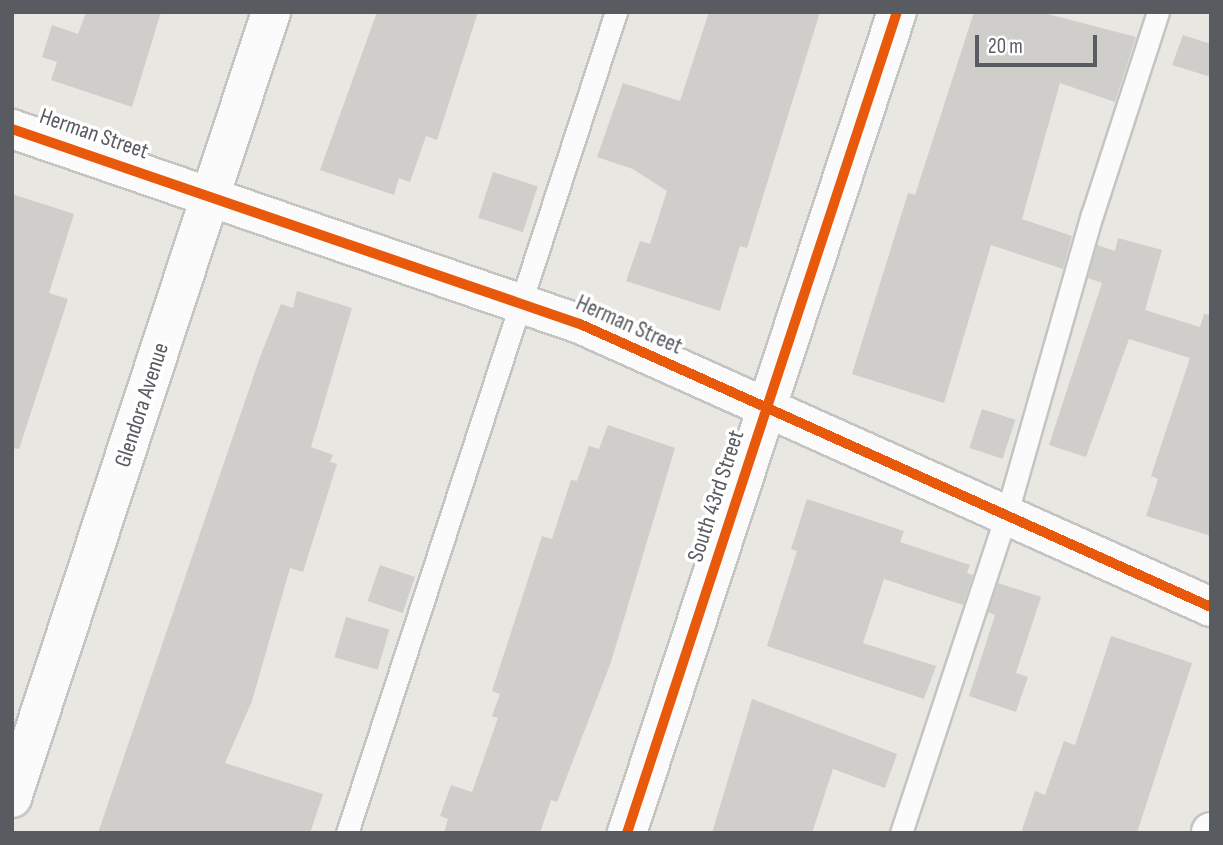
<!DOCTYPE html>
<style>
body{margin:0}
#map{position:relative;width:1223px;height:845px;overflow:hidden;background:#e8e7e2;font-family:"Sofia Sans Condensed",sans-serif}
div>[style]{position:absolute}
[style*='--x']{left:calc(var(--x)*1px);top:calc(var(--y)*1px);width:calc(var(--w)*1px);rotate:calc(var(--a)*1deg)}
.building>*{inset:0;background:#cfcecb;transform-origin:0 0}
.roads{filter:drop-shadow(2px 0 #c4c4c3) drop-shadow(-2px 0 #c4c4c3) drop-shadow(0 2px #c4c4c3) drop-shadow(0 -2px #c4c4c3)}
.lane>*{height:21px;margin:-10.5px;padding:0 10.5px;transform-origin:10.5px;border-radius:10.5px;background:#fcfbfb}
.street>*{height:38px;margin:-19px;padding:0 19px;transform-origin:19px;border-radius:19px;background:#fcfbfb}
.cycleway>*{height:10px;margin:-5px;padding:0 5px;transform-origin:5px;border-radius:5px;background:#e8590c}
span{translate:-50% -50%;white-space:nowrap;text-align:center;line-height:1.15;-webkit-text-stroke:7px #fff;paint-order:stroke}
.street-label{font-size:23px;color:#585b60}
.frame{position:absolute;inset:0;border:14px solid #585b60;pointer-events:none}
.scale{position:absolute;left:975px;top:35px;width:122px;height:32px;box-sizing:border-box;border:4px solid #585b60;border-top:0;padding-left:9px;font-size:21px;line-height:24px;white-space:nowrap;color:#585b60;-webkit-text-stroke:5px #fff;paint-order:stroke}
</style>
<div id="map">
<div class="building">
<i style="clip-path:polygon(86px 12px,161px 12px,132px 107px,51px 80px,57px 62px,42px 57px,52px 25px,78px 34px)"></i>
<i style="clip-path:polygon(377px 12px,478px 12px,437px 140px,426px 136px,410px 182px,399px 178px,394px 195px,320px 170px)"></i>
<i style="clip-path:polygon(709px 12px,820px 12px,747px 248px,740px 246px,720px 311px,626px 281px,640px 241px,650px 244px,667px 191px,633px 169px,597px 157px,623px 83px,680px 101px)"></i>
<i style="clip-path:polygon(974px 12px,1040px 12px,1136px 37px,1115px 102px,1060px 83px,1022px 219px,1072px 236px,1063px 269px,991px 245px,944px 403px,852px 374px,908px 193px,915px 195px)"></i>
<i style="clip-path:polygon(1183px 35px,1211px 44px,1211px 77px,1172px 65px)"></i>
<i style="left:493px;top:172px;width:47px;height:48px;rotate:18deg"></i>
<i style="clip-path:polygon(12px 194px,74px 214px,49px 293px,68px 299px,19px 449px,12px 448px)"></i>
<i style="clip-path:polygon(1118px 238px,1162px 250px,1145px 310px,1200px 327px,1204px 314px,1211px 315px,1211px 536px,1146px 516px,1158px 479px,1151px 476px,1190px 358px,1129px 339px,1086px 457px,1049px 445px,1102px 283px,1088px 278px,1097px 245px,1115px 251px)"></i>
<i style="clip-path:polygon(297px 291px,352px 308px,311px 447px,333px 455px,330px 462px,337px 464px,303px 572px,290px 568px,252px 701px,225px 763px,323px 794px,310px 833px,98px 833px,260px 357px,281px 304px,293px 308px)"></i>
<i style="left:982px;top:409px;width:35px;height:41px;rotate:18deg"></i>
<i style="clip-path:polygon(608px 425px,675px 448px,611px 662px,557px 802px,551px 800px,540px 833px,444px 833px,448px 819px,440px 816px,451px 785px,472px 792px,498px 718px,492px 716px,500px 694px,492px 691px,542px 536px,552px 539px,571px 480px,577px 481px,589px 446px,599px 449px)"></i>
<i style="clip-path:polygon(807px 499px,904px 531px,900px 542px,970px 565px,967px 573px,973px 575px,963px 605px,884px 579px,863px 643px,936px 666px,924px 699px,767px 646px,797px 551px,791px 549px)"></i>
<i style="left:380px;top:565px;width:37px;height:38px;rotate:19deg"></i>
<i style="clip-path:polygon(998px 583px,1041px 597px,1016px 673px,1028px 677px,1016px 712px,969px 696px,995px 615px,988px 612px)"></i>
<i style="left:346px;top:617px;width:45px;height:42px;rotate:16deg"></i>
<i style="clip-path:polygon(1111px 636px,1192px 663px,1137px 833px,1021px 833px,1035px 791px,1045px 795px,1064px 741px,1075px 745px)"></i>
<i style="clip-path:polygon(752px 699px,897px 754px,885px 788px,833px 769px,812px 833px,712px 833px)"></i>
</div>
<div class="roads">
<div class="lane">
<i style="--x:347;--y:833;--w:864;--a:-71.86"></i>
<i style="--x:901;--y:833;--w:334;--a:-71.7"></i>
<i style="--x:1006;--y:516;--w:313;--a:-74.1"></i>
<i style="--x:1092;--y:215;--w:213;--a:-72"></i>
</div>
<div class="street">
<i style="--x:12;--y:129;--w:601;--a:18.95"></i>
<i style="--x:580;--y:324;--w:692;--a:24.16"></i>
<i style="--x:12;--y:798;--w:828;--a:-71.76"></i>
<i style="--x:627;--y:833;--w:864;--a:-71.8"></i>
<i style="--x:1211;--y:833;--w:1;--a:-90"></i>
</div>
</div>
<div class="cycleway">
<i style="--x:12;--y:129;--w:601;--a:18.95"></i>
<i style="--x:580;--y:324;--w:692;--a:24.16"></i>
<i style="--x:627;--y:833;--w:864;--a:-71.8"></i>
</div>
<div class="street-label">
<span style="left:94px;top:134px;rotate:19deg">Herman Street</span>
<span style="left:629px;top:325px;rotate:24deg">Herman Street</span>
<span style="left:142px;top:405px;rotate:-72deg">Glendora Avenue</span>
<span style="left:716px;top:496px;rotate:-72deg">South 43rd Street</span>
</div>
<div class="frame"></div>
<div class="scale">20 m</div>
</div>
